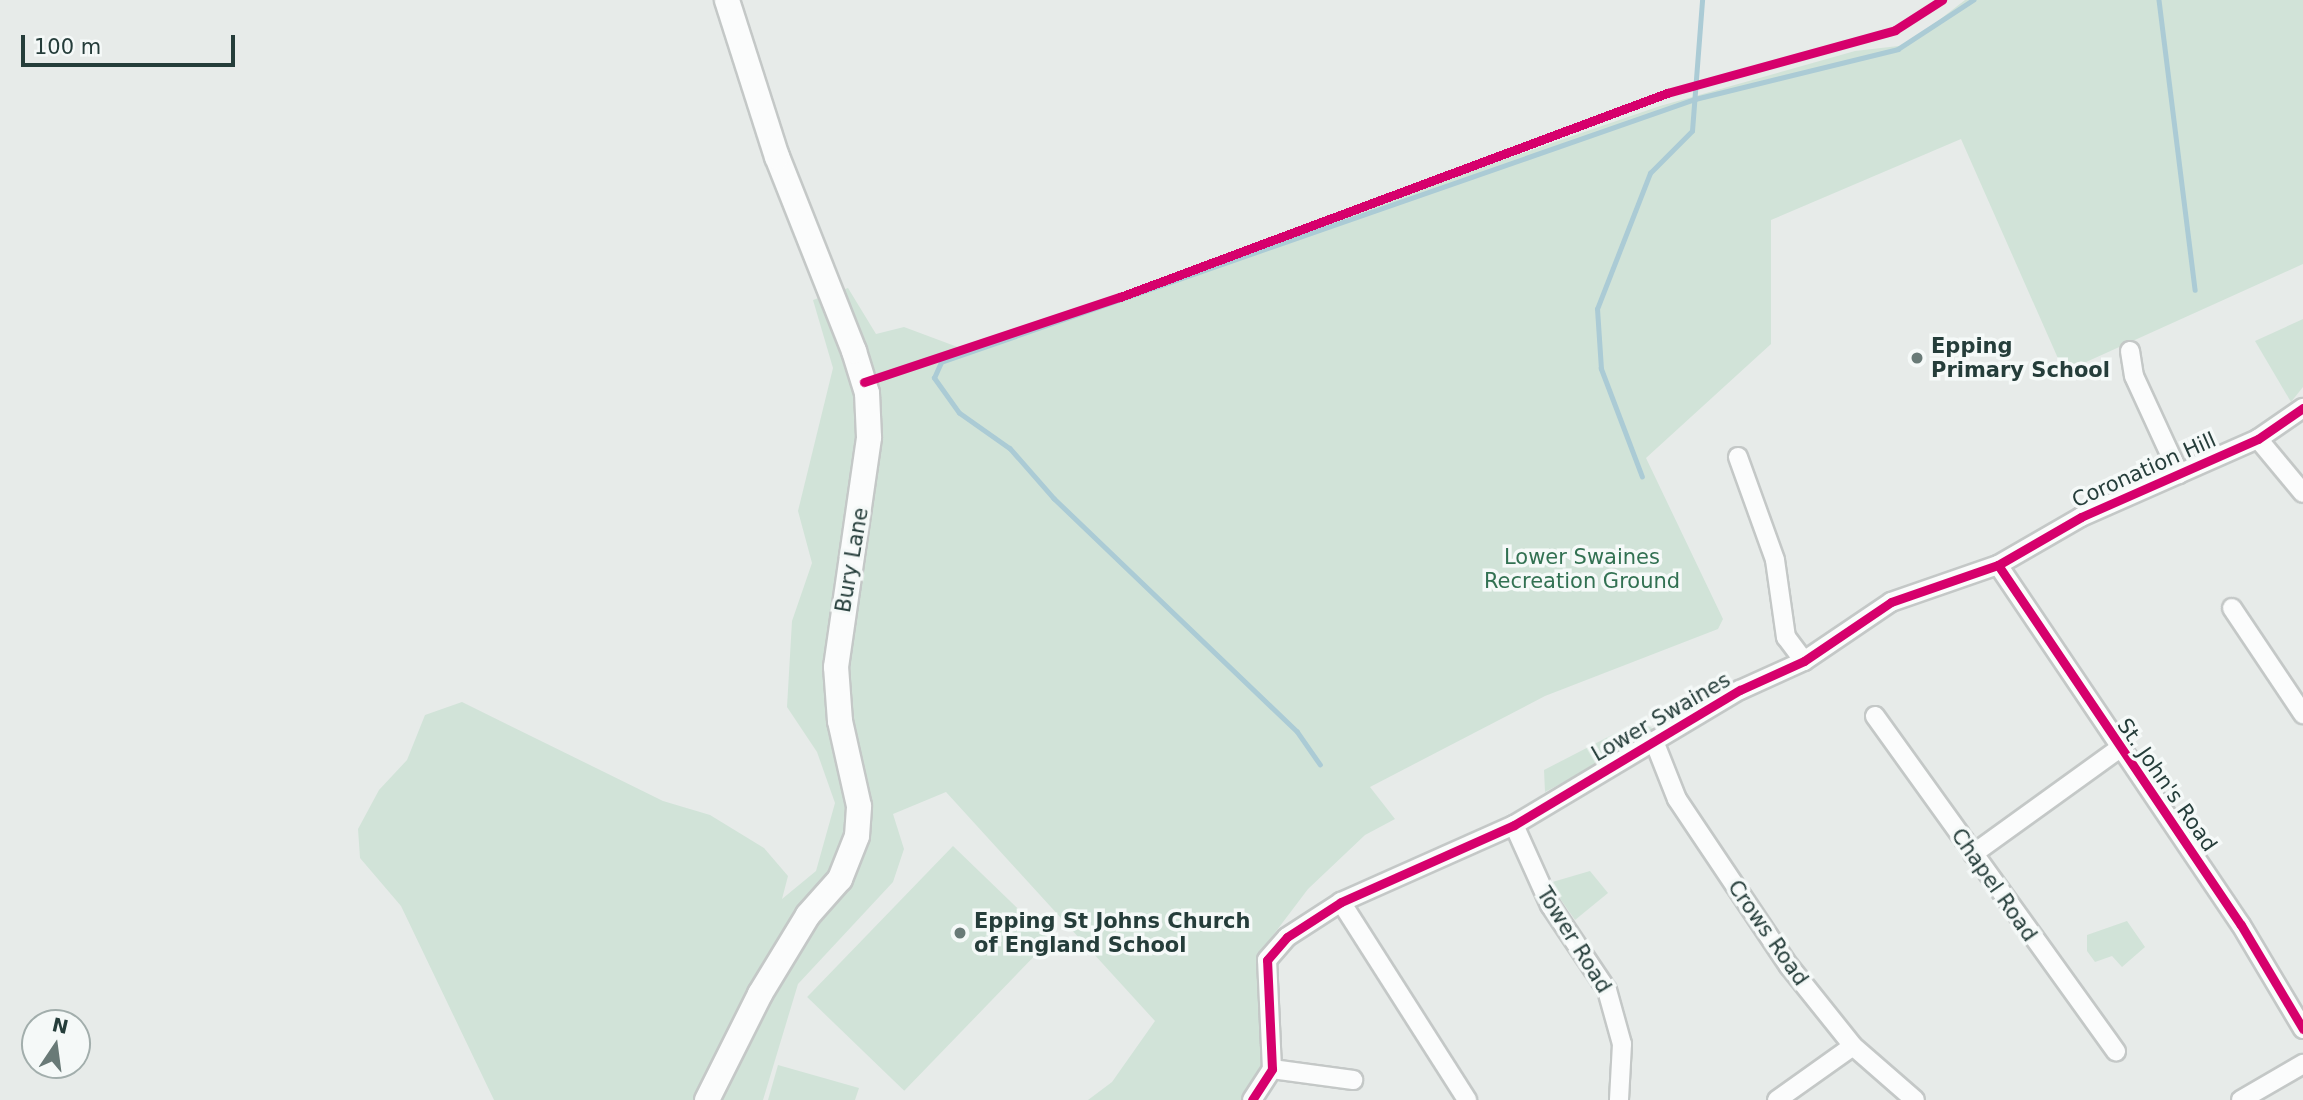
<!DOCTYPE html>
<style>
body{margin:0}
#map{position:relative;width:2303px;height:1100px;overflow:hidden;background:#e7ebe9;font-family:"DejaVu Sans",sans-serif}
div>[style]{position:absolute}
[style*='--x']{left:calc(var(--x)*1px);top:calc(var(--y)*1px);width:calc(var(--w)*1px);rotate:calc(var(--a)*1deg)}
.green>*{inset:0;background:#d1e3d8;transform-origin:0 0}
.stream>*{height:4.5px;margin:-2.25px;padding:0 2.25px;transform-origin:2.25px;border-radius:2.25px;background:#abcbd5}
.roads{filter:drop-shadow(2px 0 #c4c8c7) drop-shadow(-2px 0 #c4c8c7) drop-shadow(0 2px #c4c8c7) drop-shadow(0 -2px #c4c8c7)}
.minor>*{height:18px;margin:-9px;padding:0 9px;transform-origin:9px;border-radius:9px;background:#fbfcfc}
.secondary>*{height:24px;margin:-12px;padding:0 12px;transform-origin:12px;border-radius:12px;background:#fbfcfc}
.cycleway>*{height:9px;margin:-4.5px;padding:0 4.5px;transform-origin:4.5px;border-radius:4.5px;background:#d6006c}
.dots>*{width:19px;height:19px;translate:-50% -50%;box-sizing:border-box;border:4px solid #f5f9f8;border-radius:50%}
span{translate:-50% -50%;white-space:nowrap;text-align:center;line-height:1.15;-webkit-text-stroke:7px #f5f9f8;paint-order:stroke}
.poi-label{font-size:21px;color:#253d3a;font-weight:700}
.left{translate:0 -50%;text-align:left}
.street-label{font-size:21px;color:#253d3a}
.park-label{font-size:21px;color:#327152}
.north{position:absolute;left:21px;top:1009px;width:70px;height:70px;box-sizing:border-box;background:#f5f9f8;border:2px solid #a2aeac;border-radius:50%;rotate:13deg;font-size:19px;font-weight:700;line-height:28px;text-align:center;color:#253d3a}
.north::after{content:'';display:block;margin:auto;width:24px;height:32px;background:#697a77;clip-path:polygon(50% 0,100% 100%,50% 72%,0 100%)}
.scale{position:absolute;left:21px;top:35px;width:214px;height:32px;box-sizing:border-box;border:4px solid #253d3a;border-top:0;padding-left:9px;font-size:21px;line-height:24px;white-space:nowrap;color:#253d3a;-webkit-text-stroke:5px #f5f9f8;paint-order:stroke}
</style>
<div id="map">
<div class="green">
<i style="clip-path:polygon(1965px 0,2303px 0,2303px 264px,2064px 372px,1961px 139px,1771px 220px,1771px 344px,1646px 458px,1723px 619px,1718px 629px,1545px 696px,1370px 787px,1395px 819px,1365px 835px,1308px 889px,1261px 951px,1267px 1069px,1246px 1100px,1088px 1100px,1112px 1082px,1155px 1021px,946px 792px,893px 814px,904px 849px,893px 882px,798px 984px,763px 1100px,494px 1100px,401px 906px,360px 858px,358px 829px,379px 790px,407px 760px,425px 715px,462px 702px,663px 801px,710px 815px,764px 848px,788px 876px,782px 899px,816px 871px,835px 803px,817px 752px,787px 707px,792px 621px,812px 563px,798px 511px,833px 368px,813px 300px,848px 288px,876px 334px,904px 327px,971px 352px,1372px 205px,1660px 106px,1855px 51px,1907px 45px)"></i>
<i style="clip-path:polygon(2303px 319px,2303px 387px,2291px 402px,2255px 341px)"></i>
<i style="clip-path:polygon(1637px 722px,1660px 731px,1545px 792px,1544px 770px)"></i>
<i style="left:953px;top:846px;width:135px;height:210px;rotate:44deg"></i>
<i style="clip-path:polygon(1590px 871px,1608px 893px,1575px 920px,1549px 883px)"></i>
<i style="clip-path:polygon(2127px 921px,2145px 947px,2122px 967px,2112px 956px,2095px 962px,2087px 951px,2087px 935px)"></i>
<i style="clip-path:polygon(778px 1065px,859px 1088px,855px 1100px,768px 1100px)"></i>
</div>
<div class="stream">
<i style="--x:2159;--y:0;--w:292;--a:82.9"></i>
<i style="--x:1642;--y:477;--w:116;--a:-110.8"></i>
<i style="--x:1601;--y:369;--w:60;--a:-93.8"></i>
<i style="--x:1597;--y:309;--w:146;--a:-68.7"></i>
<i style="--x:1650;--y:173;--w:59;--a:-45"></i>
<i style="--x:1692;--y:131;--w:131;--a:-85.6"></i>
<i style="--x:1320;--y:765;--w:40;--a:-124.9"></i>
<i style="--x:1297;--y:732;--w:337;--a:-136.2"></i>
<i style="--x:1054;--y:499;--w:67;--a:-131.3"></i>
<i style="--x:1010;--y:449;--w:62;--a:-144.8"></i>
<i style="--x:959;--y:413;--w:43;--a:-125.5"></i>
<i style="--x:934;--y:378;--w:17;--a:-66"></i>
<i style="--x:941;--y:362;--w:799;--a:-19.23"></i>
<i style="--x:1695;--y:99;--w:209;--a:-13.8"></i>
<i style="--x:1898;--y:49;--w:90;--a:-33.2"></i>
</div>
<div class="roads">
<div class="minor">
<i style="--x:2130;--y:351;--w:25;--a:81"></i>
<i style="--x:2134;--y:376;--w:108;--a:65.3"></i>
<i style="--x:2258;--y:439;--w:70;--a:50.2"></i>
<i style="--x:1738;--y:457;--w:109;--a:70.2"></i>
<i style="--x:1775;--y:560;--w:78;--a:81.9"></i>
<i style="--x:1786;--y:637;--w:30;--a:53"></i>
<i style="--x:1998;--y:565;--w:434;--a:56"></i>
<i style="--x:2241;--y:925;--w:121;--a:59.2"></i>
<i style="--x:2232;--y:608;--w:128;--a:56.2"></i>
<i style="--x:1875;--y:716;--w:413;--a:54.3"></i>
<i style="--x:1654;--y:741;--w:62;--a:68.4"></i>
<i style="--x:1677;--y:799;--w:201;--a:56.2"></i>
<i style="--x:1789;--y:966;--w:102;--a:51.3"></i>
<i style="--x:1853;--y:1046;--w:82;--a:41.1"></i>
<i style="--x:1514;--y:825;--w:88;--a:65.8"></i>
<i style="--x:1550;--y:905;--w:102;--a:56.2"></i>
<i style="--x:1607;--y:990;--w:56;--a:74.5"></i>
<i style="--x:1622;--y:1044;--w:56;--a:93.1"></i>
<i style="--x:1973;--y:854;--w:181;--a:-35.8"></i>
<i style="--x:1341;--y:902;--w:235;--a:57.5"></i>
<i style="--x:1272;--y:1069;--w:82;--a:7.7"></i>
<i style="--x:1252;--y:1100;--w:37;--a:-57"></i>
<i style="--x:1272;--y:1069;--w:109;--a:-92.6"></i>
<i style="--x:1267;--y:960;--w:30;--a:-49"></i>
<i style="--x:1287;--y:937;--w:64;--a:-32.9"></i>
<i style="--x:1341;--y:902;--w:189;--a:-24"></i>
<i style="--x:1514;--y:825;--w:263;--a:-30.9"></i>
<i style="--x:1740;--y:690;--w:70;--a:-24.4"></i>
<i style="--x:1804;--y:661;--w:105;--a:-34.1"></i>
<i style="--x:1891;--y:602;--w:113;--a:-19.1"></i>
<i style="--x:1998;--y:565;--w:96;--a:-30"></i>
<i style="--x:2081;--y:517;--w:193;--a:-23.8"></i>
<i style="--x:2258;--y:439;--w:55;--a:-34.6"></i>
<i style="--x:1777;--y:1100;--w:93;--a:-35.4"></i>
<i style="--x:2241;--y:1100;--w:72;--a:-30.1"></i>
</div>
<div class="secondary">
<i style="--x:707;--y:1100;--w:119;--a:-63.4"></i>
<i style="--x:760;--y:994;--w:92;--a:-58.7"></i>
<i style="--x:808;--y:915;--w:48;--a:-48.4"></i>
<i style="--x:840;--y:879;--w:46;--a:-68.4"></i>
<i style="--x:857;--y:836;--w:30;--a:-86"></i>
<i style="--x:859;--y:806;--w:87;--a:-102.6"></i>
<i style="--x:840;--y:721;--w:54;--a:-94.2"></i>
<i style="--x:836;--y:667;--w:232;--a:-81.8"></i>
<i style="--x:869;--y:437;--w:44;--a:-92.6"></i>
<i style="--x:867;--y:393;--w:44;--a:-107.2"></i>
<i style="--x:854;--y:351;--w:209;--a:-111.6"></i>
<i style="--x:777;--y:157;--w:165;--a:-107.7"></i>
</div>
</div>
<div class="cycleway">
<i style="--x:864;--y:382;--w:270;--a:-18.4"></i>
<i style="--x:1120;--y:297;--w:584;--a:-20.45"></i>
<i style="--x:1667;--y:93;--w:237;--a:-15.4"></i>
<i style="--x:1895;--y:30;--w:56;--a:-32.6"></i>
<i style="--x:1998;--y:565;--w:434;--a:56"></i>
<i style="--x:2241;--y:925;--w:121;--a:59.2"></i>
<i style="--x:1252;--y:1100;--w:37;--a:-57"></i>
<i style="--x:1272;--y:1069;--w:109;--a:-92.6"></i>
<i style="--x:1267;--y:960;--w:30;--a:-49"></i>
<i style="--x:1287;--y:937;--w:64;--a:-32.9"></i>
<i style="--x:1341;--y:902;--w:189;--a:-24"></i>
<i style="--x:1514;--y:825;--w:263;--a:-30.9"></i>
<i style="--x:1740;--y:690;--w:70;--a:-24.4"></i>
<i style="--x:1804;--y:661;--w:105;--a:-34.1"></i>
<i style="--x:1891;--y:602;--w:113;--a:-19.1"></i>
<i style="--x:1998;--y:565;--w:96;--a:-30"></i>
<i style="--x:2081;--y:517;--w:193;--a:-23.8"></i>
<i style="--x:2258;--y:439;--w:55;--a:-34.6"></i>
</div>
<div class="dots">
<i style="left:1917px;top:358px;background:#697a77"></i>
<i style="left:960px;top:933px;background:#697a77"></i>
</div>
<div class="poi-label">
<span class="left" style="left:1931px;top:358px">Epping<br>Primary School</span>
<span class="left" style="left:974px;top:933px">Epping St Johns Church<br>of England School</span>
</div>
<div class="street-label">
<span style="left:2144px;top:470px;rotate:-24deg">Coronation Hill</span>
<span style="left:852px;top:560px;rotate:-80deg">Bury Lane</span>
<span style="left:1661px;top:717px;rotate:-30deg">Lower Swaines</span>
<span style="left:2167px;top:785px;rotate:55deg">St. John's Road</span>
<span style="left:1994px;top:885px;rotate:55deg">Chapel Road</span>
<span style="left:1768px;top:933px;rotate:55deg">Crows Road</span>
<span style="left:1574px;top:940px;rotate:58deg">Tower Road</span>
</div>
<div class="park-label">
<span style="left:1582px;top:569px">Lower Swaines<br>Recreation Ground</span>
</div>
<div class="north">N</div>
<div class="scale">100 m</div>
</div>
